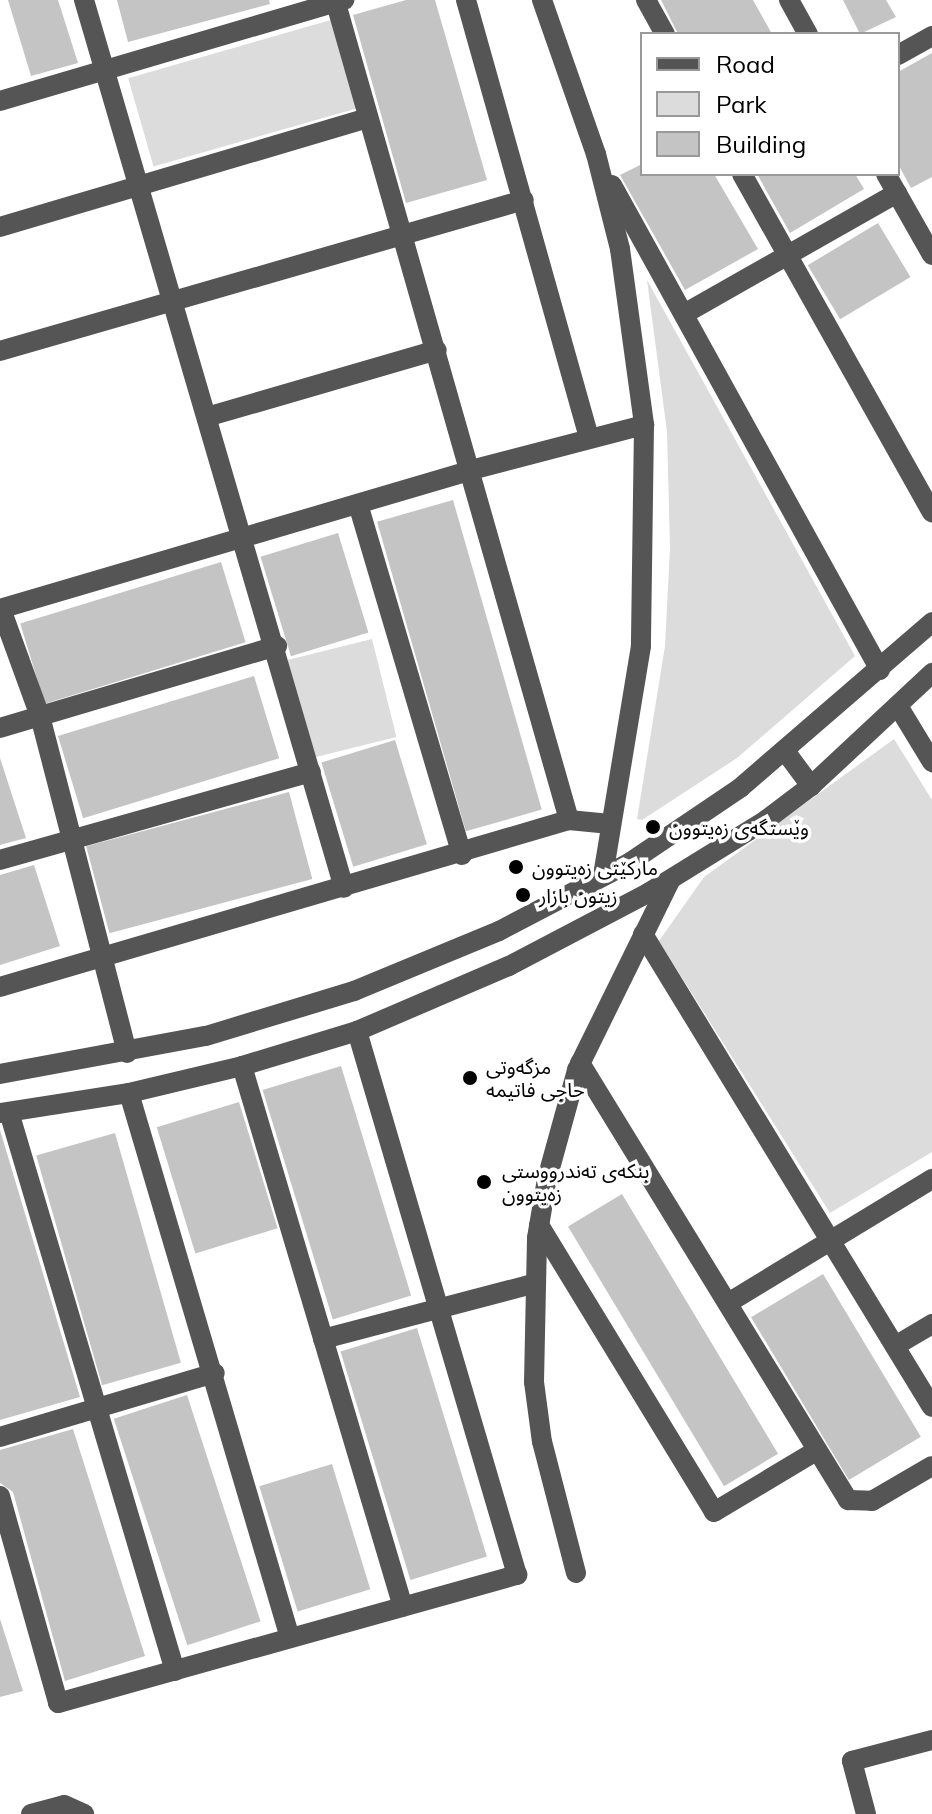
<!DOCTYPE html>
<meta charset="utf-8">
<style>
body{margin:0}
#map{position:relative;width:932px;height:1814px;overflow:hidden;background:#fff;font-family:Mulish,"Noto Sans Arabic",sans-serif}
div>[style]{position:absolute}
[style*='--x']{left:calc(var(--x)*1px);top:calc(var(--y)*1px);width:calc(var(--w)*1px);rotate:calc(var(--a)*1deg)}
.green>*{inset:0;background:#dcdcdc;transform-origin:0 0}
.building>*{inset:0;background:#c4c4c4;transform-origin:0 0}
.minor>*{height:20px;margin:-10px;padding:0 10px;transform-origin:10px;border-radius:10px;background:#555}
.dots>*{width:22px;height:22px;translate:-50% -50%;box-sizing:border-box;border:4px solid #fff;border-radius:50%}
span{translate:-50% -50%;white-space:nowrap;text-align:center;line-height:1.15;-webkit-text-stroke:7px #fff;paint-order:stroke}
.poi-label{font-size:20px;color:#000}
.left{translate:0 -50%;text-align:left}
.legend{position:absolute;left:640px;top:32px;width:260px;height:144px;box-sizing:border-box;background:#fff;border:2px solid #999;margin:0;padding:10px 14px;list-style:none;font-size:24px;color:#000}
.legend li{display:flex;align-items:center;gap:16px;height:40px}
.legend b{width:40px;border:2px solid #999}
</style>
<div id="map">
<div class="green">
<i style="left:331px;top:20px;width:92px;height:211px;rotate:74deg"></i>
<i style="clip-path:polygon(647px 280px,855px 656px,737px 758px,642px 820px,637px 819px,665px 646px,670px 548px,667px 432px)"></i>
<i style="left:372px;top:639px;width:101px;height:87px;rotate:76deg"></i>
<i style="clip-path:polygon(894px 739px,932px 800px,932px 1152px,830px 1213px,659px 941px,704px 877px)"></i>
</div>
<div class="building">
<i style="clip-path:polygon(8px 0,58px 0,78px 63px,31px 76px)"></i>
<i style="clip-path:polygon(117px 0,269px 0,270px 4px,128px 42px)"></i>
<i style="clip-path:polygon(406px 0,435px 0,487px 180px,406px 203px,353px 15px)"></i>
<i style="clip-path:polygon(661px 0,753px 0,772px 34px,678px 34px)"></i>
<i style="clip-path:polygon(843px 0,886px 0,896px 17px,860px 34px)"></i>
<i style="clip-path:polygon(932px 53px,932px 177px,911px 188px,898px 164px,898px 72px)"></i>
<i style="clip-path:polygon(642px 164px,642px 174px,714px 174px,758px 249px,685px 290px,620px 175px)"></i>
<i style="clip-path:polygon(757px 174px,855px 174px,864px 189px,790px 233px)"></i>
<i style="left:878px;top:223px;width:63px;height:82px;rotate:59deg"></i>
<i style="left:453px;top:500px;width:322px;height:79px;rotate:74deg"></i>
<i style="left:338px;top:533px;width:104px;height:81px;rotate:73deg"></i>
<i style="left:221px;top:562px;width:84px;height:210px;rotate:73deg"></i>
<i style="left:254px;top:676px;width:86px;height:205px;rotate:73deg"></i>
<i style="left:395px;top:740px;width:109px;height:77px;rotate:73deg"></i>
<i style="clip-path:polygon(0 758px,26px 838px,0 845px)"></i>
<i style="left:289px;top:792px;width:90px;height:210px;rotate:75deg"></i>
<i style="clip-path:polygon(34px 865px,60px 946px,0 965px,0 875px)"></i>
<i style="left:341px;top:1066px;width:240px;height:82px;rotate:73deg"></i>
<i style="left:239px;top:1102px;width:132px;height:86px;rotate:73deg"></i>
<i style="clip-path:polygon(0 1130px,80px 1397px,0 1420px)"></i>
<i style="left:115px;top:1133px;width:239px;height:82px;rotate:74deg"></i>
<i style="left:622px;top:1194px;width:303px;height:63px;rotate:59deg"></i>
<i style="left:823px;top:1274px;width:190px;height:84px;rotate:59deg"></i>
<i style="left:417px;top:1328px;width:239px;height:80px;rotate:73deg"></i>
<i style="left:187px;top:1395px;width:238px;height:77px;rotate:72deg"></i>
<i style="clip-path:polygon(73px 1429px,145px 1656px,65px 1681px,13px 1492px,0 1483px,0 1450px)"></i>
<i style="left:332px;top:1464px;width:131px;height:76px;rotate:73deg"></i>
<i style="clip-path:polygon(0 1619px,23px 1691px,0 1697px)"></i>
</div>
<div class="minor">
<i style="--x:84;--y:0;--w:925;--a:73.68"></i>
<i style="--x:335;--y:0;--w:853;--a:74.07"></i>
<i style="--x:466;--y:0;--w:454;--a:74.3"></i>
<i style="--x:542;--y:0;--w:163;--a:70.7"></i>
<i style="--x:596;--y:154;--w:98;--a:75.8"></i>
<i style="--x:620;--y:249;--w:178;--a:82.2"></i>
<i style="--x:644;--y:425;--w:221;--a:90.8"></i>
<i style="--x:641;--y:646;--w:233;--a:99.4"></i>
<i style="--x:646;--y:0;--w:39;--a:61"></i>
<i style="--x:789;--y:0;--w:39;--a:61"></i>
<i style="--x:898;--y:55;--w:39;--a:-29"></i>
<i style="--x:0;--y:101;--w:359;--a:-16.4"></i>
<i style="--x:742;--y:174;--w:388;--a:60.7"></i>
<i style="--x:886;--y:174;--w:93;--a:60.4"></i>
<i style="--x:612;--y:185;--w:554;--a:61.08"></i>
<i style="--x:0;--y:227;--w:384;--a:-16.5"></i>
<i style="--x:684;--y:314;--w:245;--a:-29.6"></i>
<i style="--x:0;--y:351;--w:545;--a:-16.08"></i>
<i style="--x:210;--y:416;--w:236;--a:-16.2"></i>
<i style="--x:358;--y:504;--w:366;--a:73.5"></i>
<i style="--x:0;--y:609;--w:491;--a:-16.4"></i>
<i style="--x:471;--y:470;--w:179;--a:-14.6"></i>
<i style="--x:1;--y:609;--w:114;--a:70"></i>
<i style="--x:40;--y:716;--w:348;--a:75.5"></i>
<i style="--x:898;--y:706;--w:66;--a:58.7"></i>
<i style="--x:0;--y:728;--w:289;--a:-16.5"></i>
<i style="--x:785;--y:751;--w:44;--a:53.4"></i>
<i style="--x:0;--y:860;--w:323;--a:-15.8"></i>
<i style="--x:643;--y:934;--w:554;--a:58.58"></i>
<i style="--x:0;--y:987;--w:593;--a:-16.36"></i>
<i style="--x:569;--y:820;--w:41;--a:5.6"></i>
<i style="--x:580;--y:1063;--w:513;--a:58.48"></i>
<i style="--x:848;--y:1500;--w:24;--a:2"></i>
<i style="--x:872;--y:1501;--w:69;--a:-30.3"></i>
<i style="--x:242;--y:1066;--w:564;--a:73.43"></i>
<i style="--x:0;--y:1074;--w:209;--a:-10.5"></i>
<i style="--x:206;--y:1036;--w:155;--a:-16.9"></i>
<i style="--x:354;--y:991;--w:157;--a:-22.5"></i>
<i style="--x:499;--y:931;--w:147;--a:-27.6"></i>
<i style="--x:629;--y:863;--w:134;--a:-34"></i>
<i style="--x:740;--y:788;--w:254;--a:-40.8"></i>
<i style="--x:129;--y:1093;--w:568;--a:73.54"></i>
<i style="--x:9;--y:1112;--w:583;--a:73.46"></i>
<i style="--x:0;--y:1113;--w:131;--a:-8.8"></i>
<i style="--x:129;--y:1093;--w:116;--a:-13.4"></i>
<i style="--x:242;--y:1066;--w:120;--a:-16.9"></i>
<i style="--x:357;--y:1031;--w:165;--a:-23.2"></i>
<i style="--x:509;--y:966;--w:157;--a:-27.7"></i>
<i style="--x:648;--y:893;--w:139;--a:-31.7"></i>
<i style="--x:766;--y:820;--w:56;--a:-37.1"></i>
<i style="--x:811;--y:786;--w:166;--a:-43"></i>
<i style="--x:539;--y:1225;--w:336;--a:58.6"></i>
<i style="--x:714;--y:1512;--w:119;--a:-30.9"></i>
<i style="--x:728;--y:1303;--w:239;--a:-31.3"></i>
<i style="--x:323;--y:1339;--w:217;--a:-14.7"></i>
<i style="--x:895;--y:1346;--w:43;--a:-30.7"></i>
<i style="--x:0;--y:1437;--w:224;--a:-16.6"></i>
<i style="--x:0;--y:1496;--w:215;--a:74.3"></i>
<i style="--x:58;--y:1703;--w:477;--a:-15.6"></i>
<i style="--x:517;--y:1575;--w:567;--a:-106.39"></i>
<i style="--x:576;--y:1573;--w:135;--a:-104.5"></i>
<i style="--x:542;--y:1442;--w:61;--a:-97.6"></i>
<i style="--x:534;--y:1382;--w:144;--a:-88.8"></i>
<i style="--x:537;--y:1238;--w:60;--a:-80.4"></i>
<i style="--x:547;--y:1179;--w:113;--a:-74.6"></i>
<i style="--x:577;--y:1070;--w:211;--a:-63.8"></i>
<i style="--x:31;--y:1814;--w:34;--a:-15"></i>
<i style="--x:64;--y:1805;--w:22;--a:24"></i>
<i style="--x:866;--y:1814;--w:55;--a:-104.8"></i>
<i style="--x:852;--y:1761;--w:83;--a:-14.7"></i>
</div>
<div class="dots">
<i style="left:653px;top:827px;background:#000"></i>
<i style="left:516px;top:867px;background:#000"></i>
<i style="left:523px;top:895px;background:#000"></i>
<i style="left:470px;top:1078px;background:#000"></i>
<i style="left:484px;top:1182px;background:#000"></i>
</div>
<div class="poi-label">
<span class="left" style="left:669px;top:827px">وێستگەی زەیتوون</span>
<span class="left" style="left:532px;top:867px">مارکێتی زەیتوون</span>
<span class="left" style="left:539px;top:895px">زيتون بازار</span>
<span class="left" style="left:486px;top:1078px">مزگەوتی<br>حاجی فاتیمە</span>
<span class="left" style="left:502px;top:1182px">بنکەی تەندرووستی<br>زەیتوون</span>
</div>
<ul class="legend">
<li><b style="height:10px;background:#555"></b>Road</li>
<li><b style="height:22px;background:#dcdcdc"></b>Park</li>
<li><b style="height:22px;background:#c4c4c4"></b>Building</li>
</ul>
</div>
